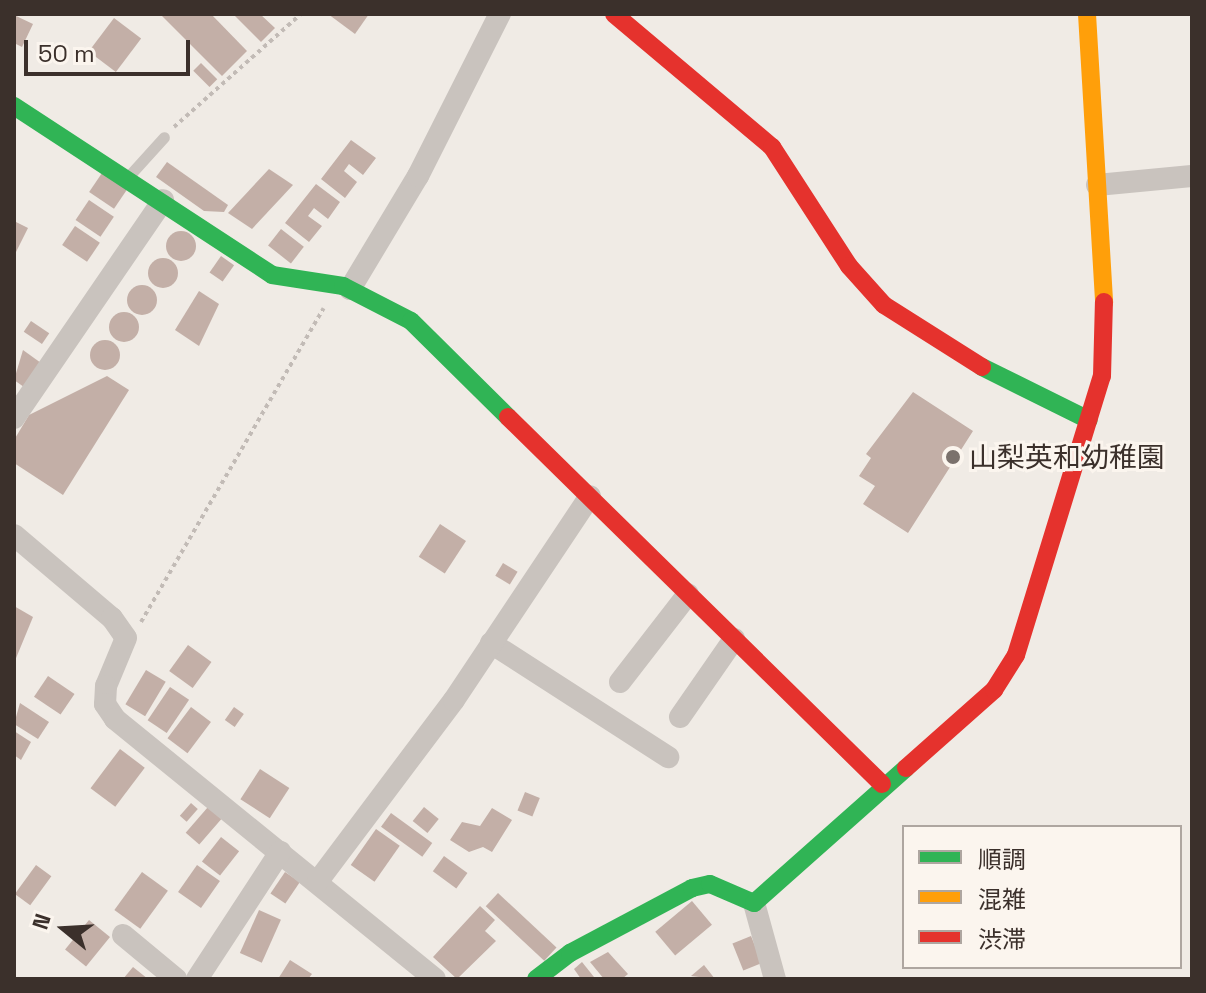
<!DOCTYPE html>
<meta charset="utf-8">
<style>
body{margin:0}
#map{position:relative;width:1206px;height:993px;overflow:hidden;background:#f0ebe5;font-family:"Space Grotesk","Noto Sans JP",sans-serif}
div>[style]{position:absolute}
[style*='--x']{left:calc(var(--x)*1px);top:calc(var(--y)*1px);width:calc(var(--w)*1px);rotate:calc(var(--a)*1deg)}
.building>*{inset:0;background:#c3afa7;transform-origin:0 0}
.round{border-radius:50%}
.path>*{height:4px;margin-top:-2px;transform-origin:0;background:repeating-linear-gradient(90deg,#c2bbb6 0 4px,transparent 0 8px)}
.lane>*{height:11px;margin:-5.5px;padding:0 5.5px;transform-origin:5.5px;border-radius:5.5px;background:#c9c3be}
.street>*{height:22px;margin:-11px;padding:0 11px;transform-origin:11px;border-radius:11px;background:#c9c3be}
.fast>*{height:18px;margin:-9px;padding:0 9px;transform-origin:9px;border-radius:9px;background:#30b455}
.slow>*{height:18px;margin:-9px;padding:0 9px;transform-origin:9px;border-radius:9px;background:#ff9f0a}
.jam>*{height:18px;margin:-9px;padding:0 9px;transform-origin:9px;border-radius:9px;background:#e5322d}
.dots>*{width:22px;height:22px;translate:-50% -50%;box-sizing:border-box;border:4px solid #fbf5ee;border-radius:50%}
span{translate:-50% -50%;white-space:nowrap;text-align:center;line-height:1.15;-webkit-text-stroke:6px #fbf5ee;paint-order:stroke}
.poi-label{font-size:28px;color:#3b302b}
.left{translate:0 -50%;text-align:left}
.frame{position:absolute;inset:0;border:16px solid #3b302b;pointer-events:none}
.legend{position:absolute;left:902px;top:825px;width:280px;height:144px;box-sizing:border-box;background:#fbf5ee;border:2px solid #aea6a0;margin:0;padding:10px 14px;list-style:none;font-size:24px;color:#3b302b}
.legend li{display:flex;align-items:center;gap:16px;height:40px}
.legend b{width:40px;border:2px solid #aea6a0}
.north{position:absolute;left:24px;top:889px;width:80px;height:80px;-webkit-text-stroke:6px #fbf5ee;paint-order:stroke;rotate:288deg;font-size:22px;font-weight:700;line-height:32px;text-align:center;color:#3b302b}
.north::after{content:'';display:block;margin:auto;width:28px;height:36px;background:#3b302b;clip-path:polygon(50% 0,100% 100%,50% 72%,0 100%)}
.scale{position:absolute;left:24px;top:40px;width:166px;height:36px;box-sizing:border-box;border:4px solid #3b302b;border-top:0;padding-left:10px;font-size:24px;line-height:28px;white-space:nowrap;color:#3b302b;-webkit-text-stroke:6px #fbf5ee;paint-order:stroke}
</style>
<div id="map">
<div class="building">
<i style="clip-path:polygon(160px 14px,211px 14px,247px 51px,222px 76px)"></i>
<i style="clip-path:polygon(233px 14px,260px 14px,275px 28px,261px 42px)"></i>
<i style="clip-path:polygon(328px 14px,369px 14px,355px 34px)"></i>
<i style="clip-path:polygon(14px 15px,33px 24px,22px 47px,14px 43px)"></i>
<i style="left:114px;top:18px;width:34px;height:42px;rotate:37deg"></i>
<i style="left:201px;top:63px;width:23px;height:11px;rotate:45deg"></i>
<i style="clip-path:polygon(351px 140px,376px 158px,363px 175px,349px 164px,344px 171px,357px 182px,345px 198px,321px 179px)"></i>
<i style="clip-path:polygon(167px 162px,228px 205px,224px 212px,204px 211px,156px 177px)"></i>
<i style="clip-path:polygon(269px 169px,293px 185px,252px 229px,228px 213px)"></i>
<i style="left:102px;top:173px;width:30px;height:23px;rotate:34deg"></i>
<i style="clip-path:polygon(316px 184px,340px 202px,328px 219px,314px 208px,308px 216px,322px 226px,309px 242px,285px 223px)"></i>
<i style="left:89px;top:200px;width:30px;height:24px;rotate:34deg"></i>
<i style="clip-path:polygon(14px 221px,28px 228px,14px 256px)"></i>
<i style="left:75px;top:226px;width:30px;height:23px;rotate:34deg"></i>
<i style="left:281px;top:229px;width:29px;height:21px;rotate:38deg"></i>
<i class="round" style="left:166px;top:231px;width:30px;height:30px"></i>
<i style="left:221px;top:256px;width:16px;height:20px;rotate:35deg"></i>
<i class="round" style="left:148px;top:258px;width:30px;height:30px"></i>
<i class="round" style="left:127px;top:285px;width:30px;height:30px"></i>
<i style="clip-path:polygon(199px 291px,219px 304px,199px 346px,175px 330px)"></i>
<i class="round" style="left:109px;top:312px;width:30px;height:30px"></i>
<i style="left:31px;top:321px;width:22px;height:13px;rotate:34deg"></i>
<i class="round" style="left:90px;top:340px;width:30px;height:30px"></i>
<i style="clip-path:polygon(23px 350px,41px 363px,24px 387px,14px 380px)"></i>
<i style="clip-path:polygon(107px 376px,129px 390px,63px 495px,14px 463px,14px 440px,29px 415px)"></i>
<i style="clip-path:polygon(913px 392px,973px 431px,908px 533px,863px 504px,875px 486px,859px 476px,871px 458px,866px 454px)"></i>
<i style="left:440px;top:524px;width:31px;height:39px;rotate:33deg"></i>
<i style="left:503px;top:563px;width:17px;height:15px;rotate:31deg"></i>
<i style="clip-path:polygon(14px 606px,33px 617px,14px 663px)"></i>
<i style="left:188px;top:645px;width:29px;height:32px;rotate:36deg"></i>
<i style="left:146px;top:670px;width:23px;height:40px;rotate:31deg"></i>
<i style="left:48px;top:676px;width:32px;height:25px;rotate:34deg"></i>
<i style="left:170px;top:687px;width:23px;height:40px;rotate:34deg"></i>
<i style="clip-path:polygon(20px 703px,49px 722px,38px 739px,14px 724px)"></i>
<i style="left:191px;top:707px;width:25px;height:39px;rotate:37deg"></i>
<i style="left:234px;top:707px;width:12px;height:16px;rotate:35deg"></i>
<i style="clip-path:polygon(14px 731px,31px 742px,21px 760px,14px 755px)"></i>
<i style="left:120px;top:749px;width:31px;height:49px;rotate:37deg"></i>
<i style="left:260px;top:769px;width:35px;height:36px;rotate:33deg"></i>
<i style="left:525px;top:792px;width:16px;height:20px;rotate:22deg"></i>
<i style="left:191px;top:803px;width:9px;height:17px;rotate:41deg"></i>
<i style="left:208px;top:807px;width:18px;height:34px;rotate:41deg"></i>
<i style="left:424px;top:807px;width:19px;height:18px;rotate:39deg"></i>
<i style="clip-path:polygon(492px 808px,512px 820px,492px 852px,483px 847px,469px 852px,450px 840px,462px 822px,480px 826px)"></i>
<i style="left:391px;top:813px;width:51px;height:17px;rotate:36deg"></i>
<i style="left:376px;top:829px;width:29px;height:44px;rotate:35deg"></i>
<i style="left:221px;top:837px;width:23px;height:31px;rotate:38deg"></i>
<i style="left:444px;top:856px;width:29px;height:19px;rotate:36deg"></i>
<i style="left:36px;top:865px;width:19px;height:36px;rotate:36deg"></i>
<i style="left:197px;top:865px;width:28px;height:33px;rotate:35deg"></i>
<i style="left:142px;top:872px;width:32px;height:47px;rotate:36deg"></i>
<i style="left:285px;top:872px;width:18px;height:26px;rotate:34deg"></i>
<i style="left:498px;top:893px;width:80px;height:18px;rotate:43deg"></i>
<i style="left:692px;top:901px;width:31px;height:48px;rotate:50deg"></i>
<i style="clip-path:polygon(480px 906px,495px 920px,485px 931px,496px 941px,457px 979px,433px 957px)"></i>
<i style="left:259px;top:910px;width:24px;height:47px;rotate:24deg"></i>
<i style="left:89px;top:920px;width:27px;height:38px;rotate:39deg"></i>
<i style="left:751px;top:936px;width:29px;height:20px;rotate:68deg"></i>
<i style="clip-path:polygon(608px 952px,628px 974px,622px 979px,604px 979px,590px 962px)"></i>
<i style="clip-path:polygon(290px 960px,312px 974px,308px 979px,278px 979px)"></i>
<i style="clip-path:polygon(582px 962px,594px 977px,592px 979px,581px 979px,574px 969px)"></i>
<i style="clip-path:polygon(704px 965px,715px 979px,691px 976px)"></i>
<i style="clip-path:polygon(133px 967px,148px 979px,123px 979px)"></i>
</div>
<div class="path">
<i style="--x:174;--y:127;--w:170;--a:-41.7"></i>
<i style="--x:141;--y:622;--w:363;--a:-59.8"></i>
</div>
<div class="lane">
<i style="--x:127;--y:178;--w:55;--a:-47.9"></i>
</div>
<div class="street">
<i style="--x:1097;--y:185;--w:95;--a:-5.4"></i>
<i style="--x:350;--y:289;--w:132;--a:-59"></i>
<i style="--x:418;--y:176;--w:182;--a:-63.2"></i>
<i style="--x:14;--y:418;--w:264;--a:-55.6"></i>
<i style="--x:14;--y:535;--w:128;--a:40.3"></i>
<i style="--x:112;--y:618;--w:24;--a:55"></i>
<i style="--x:126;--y:638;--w:52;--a:112.6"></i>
<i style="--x:106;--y:686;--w:18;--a:93"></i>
<i style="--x:105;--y:704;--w:18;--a:56"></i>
<i style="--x:115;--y:719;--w:412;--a:39.1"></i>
<i style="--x:491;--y:643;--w:211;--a:32.8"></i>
<i style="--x:620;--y:682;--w:111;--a:-52.3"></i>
<i style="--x:680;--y:717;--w:95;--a:-55.3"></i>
<i style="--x:318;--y:881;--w:226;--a:-53.1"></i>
<i style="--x:454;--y:700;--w:245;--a:-56.3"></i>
<i style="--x:754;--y:903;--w:79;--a:74.6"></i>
<i style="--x:123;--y:935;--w:69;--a:39.7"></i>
<i style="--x:197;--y:979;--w:152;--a:-56.8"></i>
</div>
<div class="fast">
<i style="--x:14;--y:106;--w:308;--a:33.2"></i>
<i style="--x:272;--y:275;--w:72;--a:8.8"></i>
<i style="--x:343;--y:286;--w:76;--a:27.2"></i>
<i style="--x:411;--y:321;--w:136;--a:44.7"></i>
<i style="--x:982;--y:367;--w:119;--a:26.4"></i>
<i style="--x:536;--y:979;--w:43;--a:-37.4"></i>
<i style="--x:570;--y:953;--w:138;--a:-28"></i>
<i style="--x:692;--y:888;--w:18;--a:-13"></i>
<i style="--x:710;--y:884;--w:48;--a:23.4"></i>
<i style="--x:754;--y:903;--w:203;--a:-41.6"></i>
</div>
<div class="slow">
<i style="--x:1087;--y:14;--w:289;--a:86.6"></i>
</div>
<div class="jam">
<i style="--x:614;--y:14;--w:207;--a:40.1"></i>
<i style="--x:772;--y:147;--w:142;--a:57.1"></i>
<i style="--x:849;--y:266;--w:52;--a:48.1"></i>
<i style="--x:884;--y:305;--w:116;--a:32.3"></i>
<i style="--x:508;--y:417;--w:524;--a:44.46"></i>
<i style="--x:906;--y:768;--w:118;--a:-41.6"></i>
<i style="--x:994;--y:690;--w:41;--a:-57.8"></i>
<i style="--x:1016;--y:655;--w:292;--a:-72.9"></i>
<i style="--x:1102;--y:376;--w:74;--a:-88.5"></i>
</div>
<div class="dots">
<i style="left:953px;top:457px;background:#7a716c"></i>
</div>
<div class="poi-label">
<span class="left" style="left:969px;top:457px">山梨英和幼稚園</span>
</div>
<div class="frame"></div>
<ul class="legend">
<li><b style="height:10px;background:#30b455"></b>順調</li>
<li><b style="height:10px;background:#ff9f0a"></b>混雑</li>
<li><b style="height:10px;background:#e5322d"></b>渋滞</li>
</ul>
<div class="north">N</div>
<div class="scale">50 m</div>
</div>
